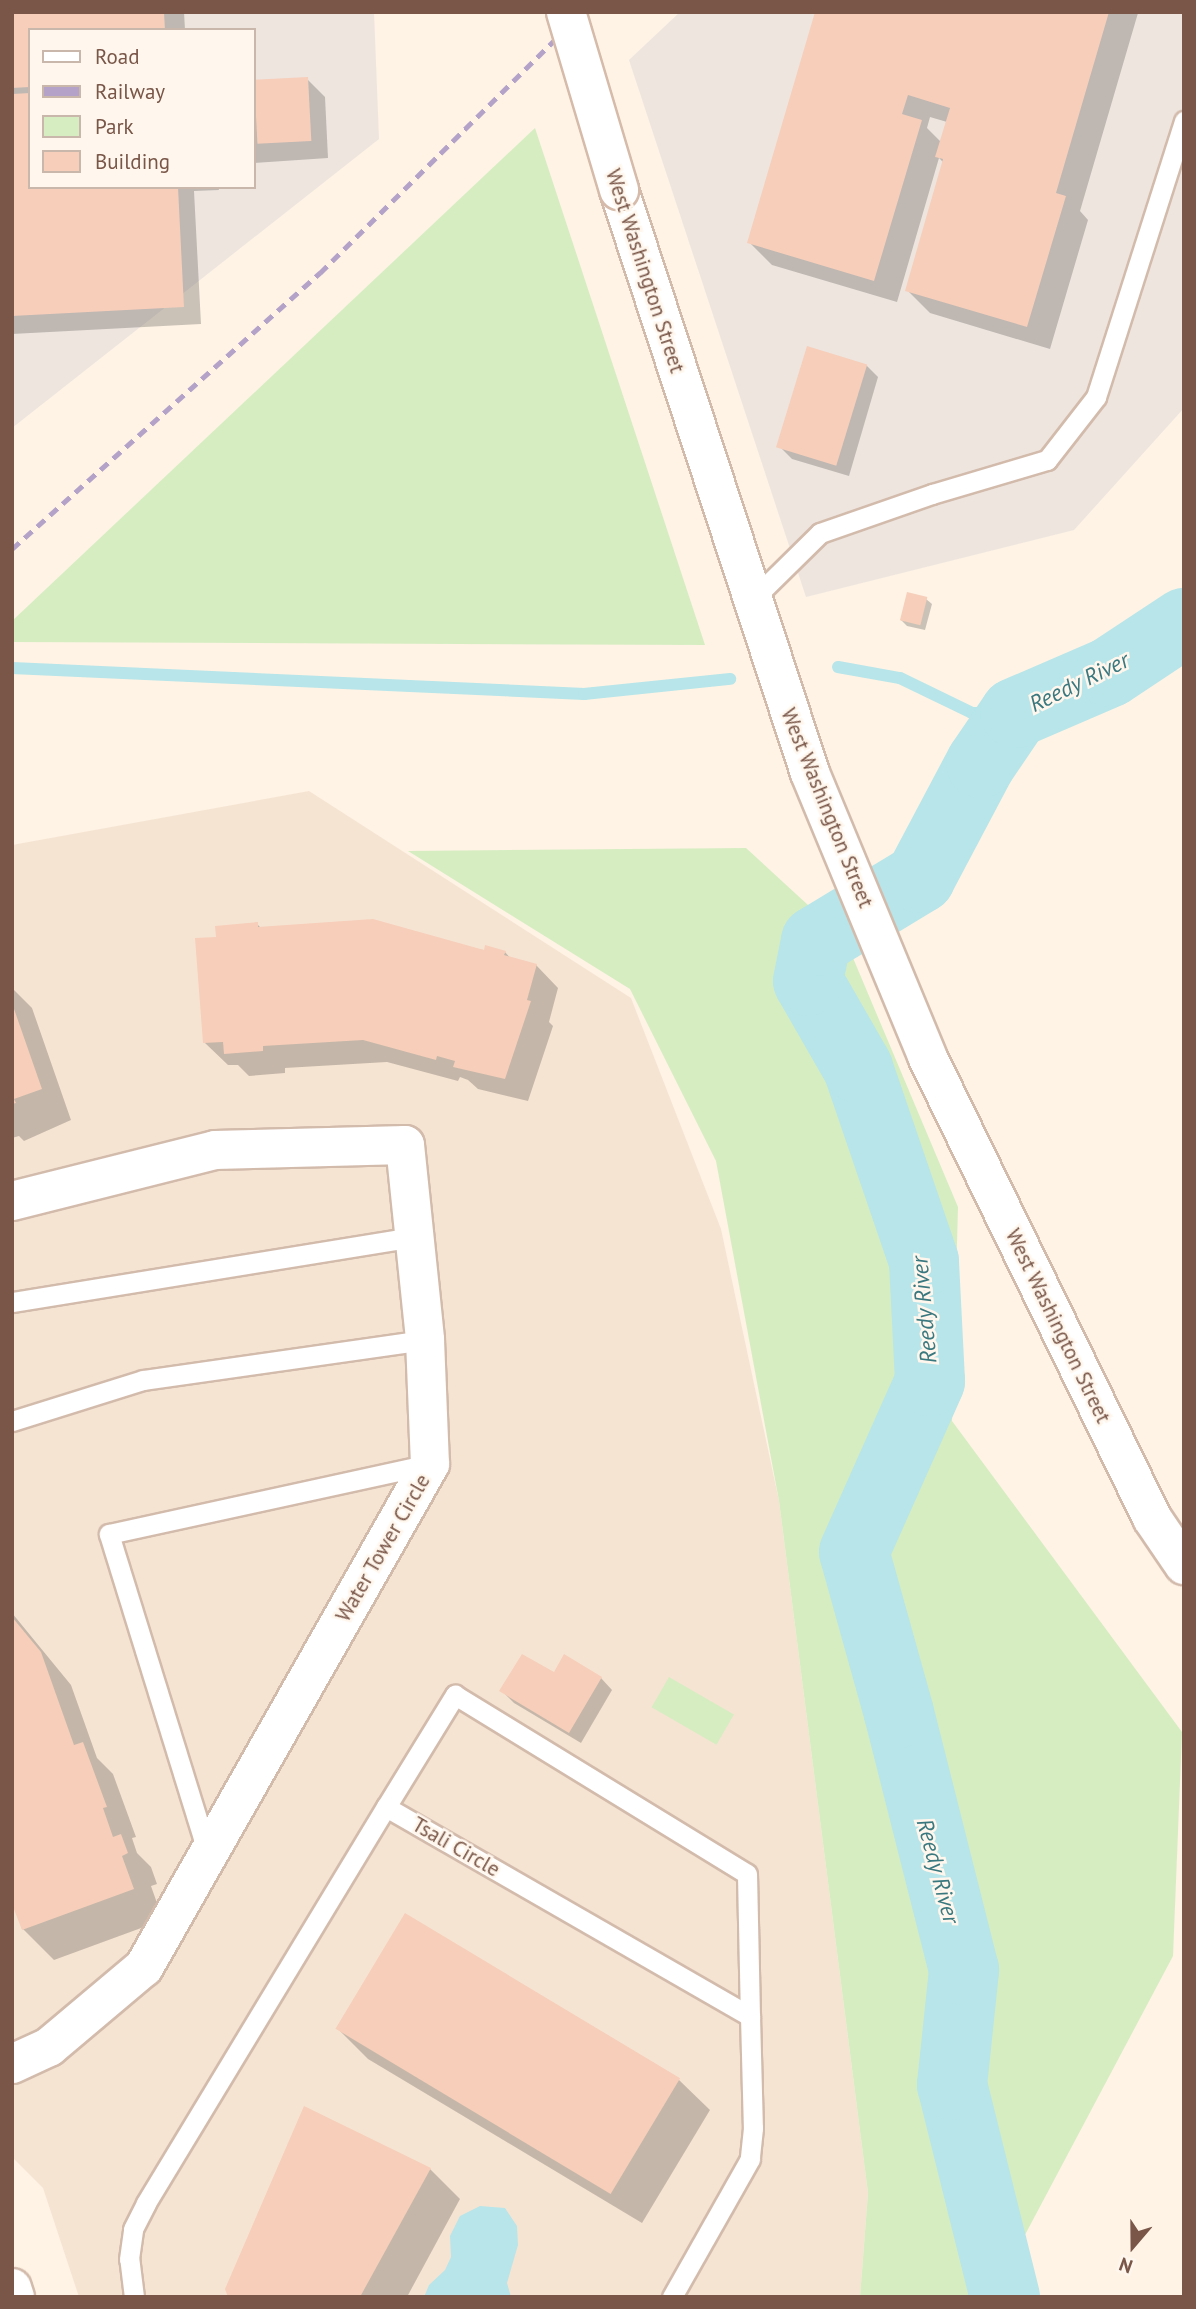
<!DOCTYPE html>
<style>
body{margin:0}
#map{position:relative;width:1196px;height:2309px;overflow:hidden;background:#fef3e5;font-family:"PT Sans",sans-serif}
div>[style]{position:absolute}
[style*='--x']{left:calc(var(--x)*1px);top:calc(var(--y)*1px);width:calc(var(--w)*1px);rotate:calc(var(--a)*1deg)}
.residential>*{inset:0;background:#f6e4d3}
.industrial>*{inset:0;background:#eee5df}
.green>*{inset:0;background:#d6edc2;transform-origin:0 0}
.water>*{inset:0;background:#b7e5e9}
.shadow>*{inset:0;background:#0003}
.stream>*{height:12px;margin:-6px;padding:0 6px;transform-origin:6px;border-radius:6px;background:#b7e5e9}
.river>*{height:70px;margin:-35px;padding:0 35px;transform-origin:35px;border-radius:35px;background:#b7e5e9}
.building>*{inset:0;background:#f6ceba;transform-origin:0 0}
.roads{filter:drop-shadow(2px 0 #d3bbac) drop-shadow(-2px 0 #d3bbac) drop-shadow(0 2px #d3bbac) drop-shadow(0 -2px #d3bbac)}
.lane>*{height:19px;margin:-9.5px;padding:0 9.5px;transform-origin:9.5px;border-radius:9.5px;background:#fff}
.street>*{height:38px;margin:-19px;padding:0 19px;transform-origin:19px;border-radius:19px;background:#fff}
.secondary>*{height:38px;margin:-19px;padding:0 19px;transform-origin:19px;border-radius:19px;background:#fff}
.rail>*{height:5px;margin-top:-2.5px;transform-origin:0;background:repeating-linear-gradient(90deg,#b4a2c9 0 10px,transparent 0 17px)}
.bridges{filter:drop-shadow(2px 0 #d6bbaa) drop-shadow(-2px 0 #d6bbaa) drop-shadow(0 2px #d6bbaa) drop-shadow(0 -2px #d6bbaa)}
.secondary-bridge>*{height:38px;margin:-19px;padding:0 19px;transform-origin:19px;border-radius:19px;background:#fff}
span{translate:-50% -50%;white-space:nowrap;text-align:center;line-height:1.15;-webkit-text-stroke:5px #fff7ed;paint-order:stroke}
.street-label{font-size:21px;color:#795648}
.water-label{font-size:23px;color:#3a787f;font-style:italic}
.frame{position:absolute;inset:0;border:14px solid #795648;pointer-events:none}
.legend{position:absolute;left:28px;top:28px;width:228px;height:161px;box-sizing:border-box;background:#fff7ed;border:2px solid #c9b7ab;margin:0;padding:9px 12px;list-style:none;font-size:21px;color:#795648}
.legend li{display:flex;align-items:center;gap:14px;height:35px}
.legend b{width:35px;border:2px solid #c9b7ab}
.north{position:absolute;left:1098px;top:2211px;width:70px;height:70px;-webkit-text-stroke:5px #fff7ed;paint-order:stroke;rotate:200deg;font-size:19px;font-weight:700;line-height:28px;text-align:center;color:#795648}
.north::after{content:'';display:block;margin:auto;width:24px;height:32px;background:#795648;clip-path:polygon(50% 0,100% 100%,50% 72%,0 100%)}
</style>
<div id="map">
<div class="residential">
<i style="clip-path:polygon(309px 791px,631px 998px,721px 1229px,779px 1501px,868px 2193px,860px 2297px,79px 2297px,43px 2188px,12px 2157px,12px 845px)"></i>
</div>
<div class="industrial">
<i style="clip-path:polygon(evenodd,12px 12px,374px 12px,379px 139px,12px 428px,12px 12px,30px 30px,254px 30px,254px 187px,30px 187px,30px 30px)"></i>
<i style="clip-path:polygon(680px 12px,1184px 12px,1184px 408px,1074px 530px,806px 597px,629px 60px)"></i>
</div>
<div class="green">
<i style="clip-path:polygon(535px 128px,705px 645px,12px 642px,12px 621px)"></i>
<i style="clip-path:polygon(746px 848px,845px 939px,958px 1207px,952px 1421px,1182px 1732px,1173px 1956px,992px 2297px,860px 2297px,868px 2193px,779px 1501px,716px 1161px,630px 989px,408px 851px)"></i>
<i style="left:669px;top:1677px;width:75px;height:35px;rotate:30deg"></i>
</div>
<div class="water">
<i style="clip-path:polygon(480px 2206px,505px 2208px,517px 2226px,518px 2245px,507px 2283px,511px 2297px,424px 2297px,429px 2285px,445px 2270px,451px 2257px,450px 2236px,460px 2216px)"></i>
</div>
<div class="shadow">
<i style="clip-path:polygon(12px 12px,184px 12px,185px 30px,30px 30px,30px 187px,218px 187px,219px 190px,194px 191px,201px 324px,12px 334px)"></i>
<i style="clip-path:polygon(evenodd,817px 12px,1138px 13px,1080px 211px,1088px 220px,1050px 349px,930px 313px,907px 290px,944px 163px,939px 158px,897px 302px,772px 265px,749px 242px,817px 12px,930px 117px,947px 122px,941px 142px,927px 128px,930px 117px)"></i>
<i style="clip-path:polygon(307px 79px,325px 97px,328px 158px,254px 163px,254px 82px)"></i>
<i style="clip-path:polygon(866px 365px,878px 377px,849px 476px,792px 459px,780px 447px)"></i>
<i style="clip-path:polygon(926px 599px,932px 604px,925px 630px,907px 626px,901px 620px)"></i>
<i style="clip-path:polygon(257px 924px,262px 929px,505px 952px,511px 959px,536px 965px,558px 988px,549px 1022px,553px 1026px,528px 1101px,478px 1089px,468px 1080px,460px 1077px,458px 1081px,387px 1062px,285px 1068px,285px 1073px,249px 1076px,238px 1065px,228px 1065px,205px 1043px,218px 939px)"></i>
<i style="clip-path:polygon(12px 988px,32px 1008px,71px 1120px,24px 1141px,19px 1136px,12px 1138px)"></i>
<i style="clip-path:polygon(12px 1613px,71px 1685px,97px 1758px,113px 1774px,136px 1837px,132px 1838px,137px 1853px,151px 1867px,157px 1884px,151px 1886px,163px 1920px,54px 1960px,23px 1929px,12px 1899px)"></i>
<i style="clip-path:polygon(554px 1674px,601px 1678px,612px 1690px,581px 1743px,514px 1703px,502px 1691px)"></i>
<i style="clip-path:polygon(338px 2029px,679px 2080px,710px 2110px,642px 2223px,368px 2059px)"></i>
<i style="clip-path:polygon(430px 2169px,460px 2199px,407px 2297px,230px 2297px)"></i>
</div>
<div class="stream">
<i style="--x:838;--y:667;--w:63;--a:10.1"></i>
<i style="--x:900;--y:678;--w:80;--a:25.9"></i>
<i style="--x:972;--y:713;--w:43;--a:0"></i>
<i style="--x:12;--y:668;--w:573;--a:2.6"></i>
<i style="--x:584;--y:694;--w:147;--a:-5.9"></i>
</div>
<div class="river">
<i style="--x:1005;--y:2297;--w:219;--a:-104"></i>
<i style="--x:952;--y:2085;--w:116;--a:-84"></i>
<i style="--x:964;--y:1970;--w:265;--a:-104.2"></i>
<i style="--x:899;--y:1713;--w:167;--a:-105.6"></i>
<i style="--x:854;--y:1552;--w:187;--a:-66"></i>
<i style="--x:930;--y:1381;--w:120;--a:-92.9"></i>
<i style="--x:924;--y:1261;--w:204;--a:-108.9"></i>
<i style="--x:858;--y:1068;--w:100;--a:-119.9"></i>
<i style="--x:808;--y:981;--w:41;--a:-78.7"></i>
<i style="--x:816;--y:941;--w:122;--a:-31.2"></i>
<i style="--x:920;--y:878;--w:130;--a:-62.1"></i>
<i style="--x:981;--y:763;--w:60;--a:-55.8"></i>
<i style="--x:1015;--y:713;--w:103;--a:-23.3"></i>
<i style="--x:1110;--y:672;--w:89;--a:-33.5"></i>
</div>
<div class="building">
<i style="clip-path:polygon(12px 12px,164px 12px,165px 30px,30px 30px,30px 87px,12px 88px)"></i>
<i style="clip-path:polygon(815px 12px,1109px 12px,1056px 193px,1066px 196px,1027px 327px,905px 291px,943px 159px,935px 157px,950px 108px,908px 95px,902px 114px,922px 120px,874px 281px,747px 243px)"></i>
<i style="left:308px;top:77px;width:64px;height:54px;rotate:87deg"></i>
<i style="clip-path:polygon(30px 93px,30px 187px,178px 187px,184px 307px,12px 316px,12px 94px)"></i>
<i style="left:807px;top:346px;width:63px;height:106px;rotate:17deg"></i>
<i style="left:907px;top:592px;width:21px;height:29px;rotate:14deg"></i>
<i style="clip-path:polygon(373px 919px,484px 950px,485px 945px,506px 951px,504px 955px,537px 964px,527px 1000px,531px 1001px,505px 1079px,453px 1067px,455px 1061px,437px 1056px,436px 1060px,363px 1040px,263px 1046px,263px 1051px,224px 1054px,223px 1042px,203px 1043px,195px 938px,216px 937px,215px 926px,258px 922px,258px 927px)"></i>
<i style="clip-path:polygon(13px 1006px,42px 1089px,14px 1099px,16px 1103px,12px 1104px)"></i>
<i style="clip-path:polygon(12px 1617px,41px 1652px,74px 1745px,83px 1742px,107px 1807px,103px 1808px,113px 1837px,121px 1834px,128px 1853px,122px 1856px,134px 1889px,22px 1930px,12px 1904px)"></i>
<i style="clip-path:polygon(522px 1654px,554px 1672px,564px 1654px,602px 1677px,569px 1733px,499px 1691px)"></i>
<i style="left:405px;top:1913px;width:321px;height:135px;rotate:31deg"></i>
<i style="clip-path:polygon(304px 2106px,431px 2168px,360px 2297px,228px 2297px,225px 2289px)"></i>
</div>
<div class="roads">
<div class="lane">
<i style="--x:751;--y:601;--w:97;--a:-44.6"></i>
<i style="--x:820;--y:533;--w:119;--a:-19.2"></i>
<i style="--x:932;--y:494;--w:120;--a:-16.5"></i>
<i style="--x:1047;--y:460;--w:80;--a:-52.1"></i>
<i style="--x:1096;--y:397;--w:290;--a:-72.3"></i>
<i style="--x:12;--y:1302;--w:408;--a:-9.2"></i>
<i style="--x:12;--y:1421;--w:137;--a:-17.4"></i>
<i style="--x:143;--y:1380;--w:285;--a:-8.1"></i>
<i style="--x:386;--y:1807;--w:132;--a:-58.4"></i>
<i style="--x:455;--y:1695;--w:342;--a:31.5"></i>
<i style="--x:747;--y:1874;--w:142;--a:88.8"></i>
<i style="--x:208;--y:1854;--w:335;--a:-107.2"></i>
<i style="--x:109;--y:1534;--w:329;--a:-12.3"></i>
<i style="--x:134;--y:2297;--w:38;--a:-97"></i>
<i style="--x:129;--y:2259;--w:30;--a:-82"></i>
<i style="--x:133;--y:2229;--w:29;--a:-63"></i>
<i style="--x:146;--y:2203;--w:463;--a:-58.8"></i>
<i style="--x:386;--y:1807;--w:420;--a:29.9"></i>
<i style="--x:750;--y:2016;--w:112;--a:88.5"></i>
<i style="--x:753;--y:2128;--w:31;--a:96"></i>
<i style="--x:750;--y:2159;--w:159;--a:119.5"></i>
</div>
<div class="street">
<i style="--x:12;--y:1201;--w:209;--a:-14.1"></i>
<i style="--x:215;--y:1150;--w:190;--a:-1.5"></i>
<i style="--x:405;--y:1145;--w:196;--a:84.1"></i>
<i style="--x:425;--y:1340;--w:124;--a:87.7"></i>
<i style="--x:430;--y:1464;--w:579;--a:119.62"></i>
<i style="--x:144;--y:1967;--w:124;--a:139.9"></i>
<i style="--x:49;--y:2047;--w:41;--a:155.3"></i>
</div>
<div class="secondary">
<i style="--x:619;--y:190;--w:613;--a:71.86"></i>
<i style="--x:810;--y:773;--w:306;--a:67.5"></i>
<i style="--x:927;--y:1056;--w:514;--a:64.03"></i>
<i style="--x:1152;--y:1518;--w:57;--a:55.8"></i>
<i style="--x:12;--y:2288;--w:9;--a:72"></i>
</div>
</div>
<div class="rail">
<i style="--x:12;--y:549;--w:414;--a:-41.9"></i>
<i style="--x:320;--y:273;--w:371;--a:-44.8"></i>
</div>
<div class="bridges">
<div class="secondary-bridge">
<i style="--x:566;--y:12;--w:186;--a:73.4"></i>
</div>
</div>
<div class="street-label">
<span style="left:645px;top:271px;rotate:72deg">West Washington Street</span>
<span style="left:827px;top:808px;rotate:68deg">West Washington Street</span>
<span style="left:1058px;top:1326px;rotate:64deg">West Washington Street</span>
<span style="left:383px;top:1548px;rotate:-60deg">Water Tower Circle</span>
<span style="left:456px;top:1847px;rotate:30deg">Tsali Circle</span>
</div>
<div class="water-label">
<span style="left:1079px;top:682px;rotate:-26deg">Reedy River</span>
<span style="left:924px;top:1310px;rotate:-95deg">Reedy River</span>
<span style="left:938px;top:1871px;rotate:75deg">Reedy River</span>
</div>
<div class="frame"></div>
<ul class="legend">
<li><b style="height:9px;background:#fff"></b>Road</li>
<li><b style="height:9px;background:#b4a2c9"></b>Railway</li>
<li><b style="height:19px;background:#d6edc2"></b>Park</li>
<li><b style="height:19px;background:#f6ceba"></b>Building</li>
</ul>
<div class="north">N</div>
</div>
